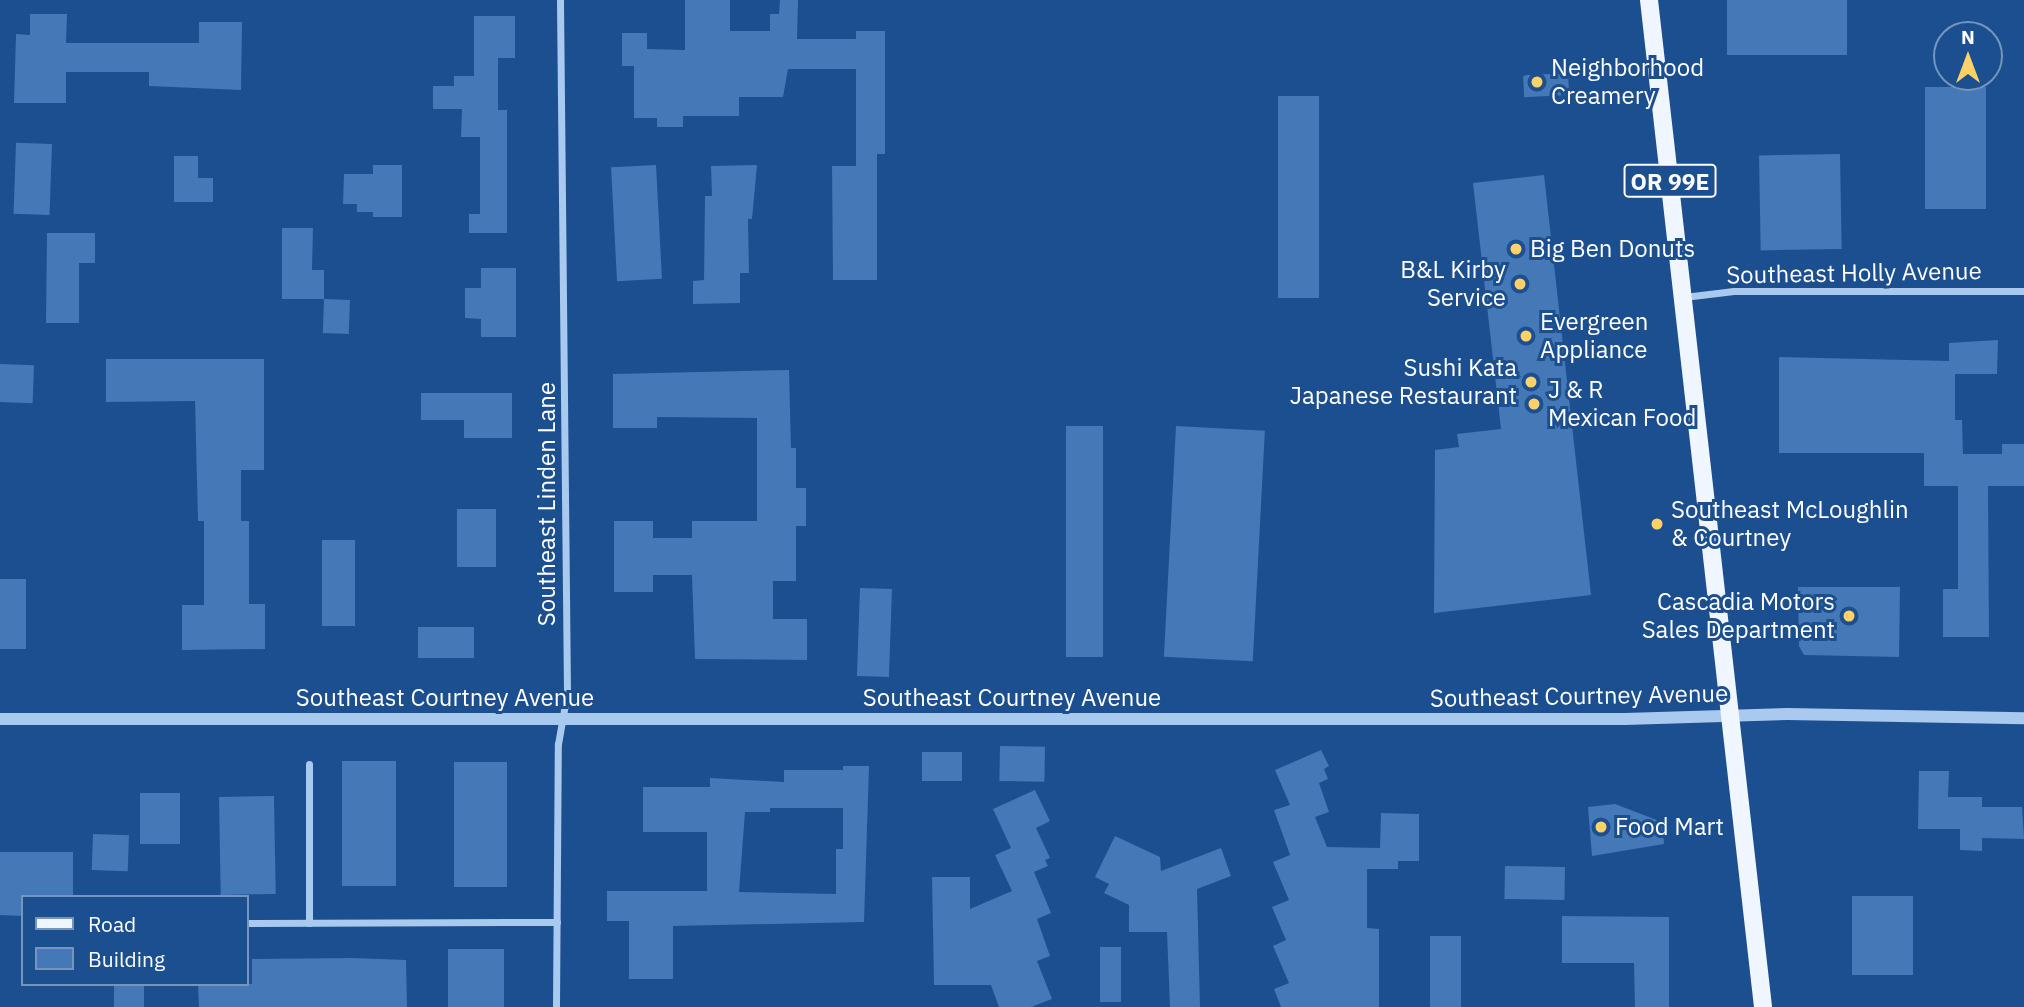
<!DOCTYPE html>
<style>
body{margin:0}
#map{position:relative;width:2024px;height:1007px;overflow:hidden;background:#1b4f8f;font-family:"IBM Plex Sans",sans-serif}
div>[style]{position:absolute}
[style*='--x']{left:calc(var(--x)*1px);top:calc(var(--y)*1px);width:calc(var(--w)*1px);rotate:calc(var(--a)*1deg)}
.building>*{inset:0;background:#4478b7;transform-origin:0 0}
.minor>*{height:7px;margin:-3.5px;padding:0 3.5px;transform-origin:3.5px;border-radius:3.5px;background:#a9c9ee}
.tertiary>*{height:12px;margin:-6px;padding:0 6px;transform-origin:6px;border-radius:6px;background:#a9c9ee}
.primary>*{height:18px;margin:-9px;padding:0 9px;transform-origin:9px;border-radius:9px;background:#f0f6ff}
.dots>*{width:19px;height:19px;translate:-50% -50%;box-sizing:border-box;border:4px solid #1b4f8f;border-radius:50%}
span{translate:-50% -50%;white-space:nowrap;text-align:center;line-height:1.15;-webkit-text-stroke:6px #1b4f8f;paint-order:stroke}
.shield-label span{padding:2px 5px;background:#1b4f8f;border:2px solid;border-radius:5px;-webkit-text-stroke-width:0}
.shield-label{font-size:23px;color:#fff;font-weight:700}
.poi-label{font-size:24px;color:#fff}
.left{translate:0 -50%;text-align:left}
.right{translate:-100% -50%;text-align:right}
.street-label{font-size:24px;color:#fff}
.legend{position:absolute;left:21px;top:895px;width:228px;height:91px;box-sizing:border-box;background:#1b4f8f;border:2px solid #7695bc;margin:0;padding:9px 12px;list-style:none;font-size:21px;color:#fff}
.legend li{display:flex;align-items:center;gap:14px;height:35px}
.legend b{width:35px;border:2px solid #7695bc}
.north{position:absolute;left:1933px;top:21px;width:70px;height:70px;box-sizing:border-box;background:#1b4f8f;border:2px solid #7695bc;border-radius:50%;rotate:0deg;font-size:19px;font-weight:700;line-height:28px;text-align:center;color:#fff}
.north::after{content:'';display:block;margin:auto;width:24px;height:32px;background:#ffd166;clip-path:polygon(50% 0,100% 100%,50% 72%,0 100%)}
</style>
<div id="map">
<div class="building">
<i style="clip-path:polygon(685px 0,730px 0,730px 31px,770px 31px,770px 14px,779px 14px,780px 0,798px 0,797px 39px,856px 39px,856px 31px,885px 31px,885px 154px,877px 154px,877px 280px,833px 280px,832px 166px,856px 166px,856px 69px,788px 69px,783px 97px,739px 97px,739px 116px,683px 116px,683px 127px,657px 127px,657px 118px,634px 118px,634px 66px,622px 66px,622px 33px,647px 33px,647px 49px,685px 50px)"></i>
<i style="left:1727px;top:0;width:120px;height:55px"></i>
<i style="clip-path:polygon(30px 14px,67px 14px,66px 43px,199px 43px,199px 22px,242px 22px,241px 90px,149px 86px,149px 72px,66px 72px,66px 103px,14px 103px,16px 34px,30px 35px)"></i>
<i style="clip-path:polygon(474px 16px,515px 16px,515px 58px,498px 58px,498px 110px,507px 110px,507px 233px,469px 233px,469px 214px,480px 214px,480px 137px,461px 137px,462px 109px,433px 109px,433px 86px,454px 86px,454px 76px,474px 76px)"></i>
<i style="left:1568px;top:73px;width:22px;height:45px;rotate:87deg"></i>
<i style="left:1925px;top:87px;width:61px;height:122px"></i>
<i style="left:1278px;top:96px;width:41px;height:202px"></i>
<i style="left:52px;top:144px;width:71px;height:36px;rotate:92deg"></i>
<i style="left:1840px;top:154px;width:95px;height:81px;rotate:89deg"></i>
<i style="clip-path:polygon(174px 156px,198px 156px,198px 178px,213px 178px,213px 202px,174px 202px)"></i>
<i style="clip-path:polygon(373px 165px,402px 165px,402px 217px,373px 217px,373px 212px,357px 212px,357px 204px,343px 204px,344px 174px,373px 174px)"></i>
<i style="left:656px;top:165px;width:114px;height:45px;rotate:87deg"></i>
<i style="clip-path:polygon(757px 165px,752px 219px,748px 219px,749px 273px,740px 273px,740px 303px,693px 304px,693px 281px,704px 280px,705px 196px,712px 196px,711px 166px)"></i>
<i style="clip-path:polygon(1544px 175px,1591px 595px,1434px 613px,1435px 450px,1459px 447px,1457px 434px,1501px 429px,1473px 183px)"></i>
<i style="clip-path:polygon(282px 228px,313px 228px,312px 270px,324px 270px,324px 299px,282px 299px)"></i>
<i style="clip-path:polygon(47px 233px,95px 233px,95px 263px,79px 263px,79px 323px,46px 323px)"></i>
<i style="clip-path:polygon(481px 268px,516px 268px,516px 337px,481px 337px,481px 319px,465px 318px,465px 288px,481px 288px)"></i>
<i style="left:324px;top:299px;width:26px;height:34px;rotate:2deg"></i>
<i style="clip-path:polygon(1998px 340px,1997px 374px,1955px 374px,1955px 420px,1962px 420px,1963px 454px,2002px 454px,2002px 444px,2024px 444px,2024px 486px,1988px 486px,1989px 637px,1943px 637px,1943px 589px,1958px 589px,1958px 486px,1924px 486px,1924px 453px,1779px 453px,1779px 357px,1949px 361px,1949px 343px)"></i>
<i style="clip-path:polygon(106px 359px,264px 359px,264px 470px,241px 470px,241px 521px,249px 521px,249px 604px,265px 604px,265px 649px,182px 650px,182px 605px,204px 605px,204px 521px,198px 521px,195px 401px,106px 402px)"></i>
<i style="left:0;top:364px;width:34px;height:38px;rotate:2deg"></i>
<i style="clip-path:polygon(789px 370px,791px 448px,796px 448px,796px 488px,806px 488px,806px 526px,796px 526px,796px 581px,773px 581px,773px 619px,807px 619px,807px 660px,695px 659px,692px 575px,653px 575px,653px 592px,614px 592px,614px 521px,653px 521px,653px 538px,692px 538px,692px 521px,757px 521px,757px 418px,657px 417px,657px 428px,613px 428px,613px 374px)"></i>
<i style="clip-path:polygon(421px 393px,512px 393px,512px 438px,464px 438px,464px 420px,421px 420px)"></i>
<i style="left:1066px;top:426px;width:37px;height:231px"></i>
<i style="left:1176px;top:426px;width:89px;height:231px;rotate:3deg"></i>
<i style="left:457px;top:509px;width:39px;height:58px"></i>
<i style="left:322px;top:540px;width:33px;height:86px"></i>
<i style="left:0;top:579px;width:26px;height:70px"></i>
<i style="clip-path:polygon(1798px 587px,1900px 587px,1899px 657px,1804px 655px,1799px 646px)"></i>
<i style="left:860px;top:588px;width:32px;height:88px;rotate:2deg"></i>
<i style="left:418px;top:627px;width:56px;height:31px"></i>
<i style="left:1000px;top:746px;width:45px;height:35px;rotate:1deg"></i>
<i style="clip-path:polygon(1321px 750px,1329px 766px,1324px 769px,1328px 779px,1319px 783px,1329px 812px,1315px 817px,1327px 847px,1380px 848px,1381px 813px,1419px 814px,1419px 861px,1398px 861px,1398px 869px,1367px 869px,1367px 928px,1379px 929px,1379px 1007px,1281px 1007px,1274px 989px,1289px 983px,1273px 946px,1286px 940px,1272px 907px,1289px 900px,1273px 862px,1290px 855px,1274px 810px,1290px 805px,1275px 770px)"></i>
<i style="left:922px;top:752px;width:40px;height:29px"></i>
<i style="left:342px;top:761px;width:54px;height:125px"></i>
<i style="left:507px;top:762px;width:125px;height:53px;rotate:90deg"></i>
<i style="clip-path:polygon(evenodd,843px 766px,869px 766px,864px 922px,673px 926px,673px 979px,629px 979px,629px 921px,607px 921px,607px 891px,707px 891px,707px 832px,643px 832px,643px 787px,710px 787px,710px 778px,784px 782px,784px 770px,843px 770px,843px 766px,770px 808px,843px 808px,843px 849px,836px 849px,836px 894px,739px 892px,745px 812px,770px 812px,770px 808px)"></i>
<i style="clip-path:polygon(1919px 771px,1949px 771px,1948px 797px,1982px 797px,1982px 807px,2022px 807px,2024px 839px,1982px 838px,1982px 851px,1960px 850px,1960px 829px,1918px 829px)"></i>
<i style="clip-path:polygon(1035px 790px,1050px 821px,1036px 828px,1050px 858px,1045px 860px,1048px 866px,1034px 872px,1051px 913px,1037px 919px,1050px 956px,1037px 961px,1052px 999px,1031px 1007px,999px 1007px,991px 985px,934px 985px,932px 877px,970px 877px,970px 909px,1012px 891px,995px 855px,1011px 848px,993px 809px)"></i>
<i style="left:140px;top:793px;width:40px;height:51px"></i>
<i style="left:274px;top:796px;width:98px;height:55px;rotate:89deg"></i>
<i style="clip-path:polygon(1615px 804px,1662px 822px,1664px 844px,1592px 856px,1588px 807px)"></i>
<i style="left:93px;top:834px;width:36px;height:36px;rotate:2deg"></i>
<i style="clip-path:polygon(1115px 836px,1160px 857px,1161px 871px,1221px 848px,1231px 876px,1197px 889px,1200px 1007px,1170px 1007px,1167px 932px,1129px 932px,1129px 905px,1104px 893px,1109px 884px,1095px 877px)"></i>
<i style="clip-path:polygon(0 852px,73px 852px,73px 897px,23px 897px,23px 916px,0 915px)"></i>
<i style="left:1505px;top:866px;width:60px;height:33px;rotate:1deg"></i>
<i style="left:1852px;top:896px;width:61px;height:79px"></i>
<i style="clip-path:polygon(1562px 916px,1669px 917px,1669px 1007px,1635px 1007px,1634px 963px,1562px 963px)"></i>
<i style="left:1430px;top:936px;width:31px;height:71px"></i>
<i style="left:1100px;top:947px;width:21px;height:55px"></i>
<i style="left:448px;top:949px;width:56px;height:58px"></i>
<i style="clip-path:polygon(352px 958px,406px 960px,407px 1007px,199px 1007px,198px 984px,252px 984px,252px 959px)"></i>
<i style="left:114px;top:984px;width:30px;height:23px"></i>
</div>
<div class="minor">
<i style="--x:1684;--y:297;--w:50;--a:-6.8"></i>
<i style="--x:1734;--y:291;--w:290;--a:0"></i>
<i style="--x:247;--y:923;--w:310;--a:-0.2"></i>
<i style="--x:309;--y:923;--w:159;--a:-90"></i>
<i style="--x:556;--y:1007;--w:263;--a:-89.6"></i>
<i style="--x:558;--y:744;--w:52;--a:-80"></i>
<i style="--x:567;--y:693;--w:693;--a:-90.58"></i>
</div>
<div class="tertiary">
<i style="--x:0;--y:719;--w:1625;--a:0"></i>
<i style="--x:1625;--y:719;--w:162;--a:-1.8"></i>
<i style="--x:1787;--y:714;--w:237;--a:1"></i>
</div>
<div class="primary">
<i style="--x:1649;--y:0;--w:1013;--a:83.54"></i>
</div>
<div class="dots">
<i style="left:1537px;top:82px;background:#ffd166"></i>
<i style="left:1516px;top:249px;background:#ffd166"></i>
<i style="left:1520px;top:284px;background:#ffd166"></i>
<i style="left:1526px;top:336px;background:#ffd166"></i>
<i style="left:1531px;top:382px;background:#ffd166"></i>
<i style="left:1534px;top:404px;background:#ffd166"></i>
<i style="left:1657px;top:524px;background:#ffd166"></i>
<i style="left:1849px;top:616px;background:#ffd166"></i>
<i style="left:1601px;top:827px;background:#ffd166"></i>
</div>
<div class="shield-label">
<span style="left:1670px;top:181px">OR 99E</span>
</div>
<div class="poi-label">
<span class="left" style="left:1551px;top:82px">Neighborhood<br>Creamery</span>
<span class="left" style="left:1530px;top:249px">Big Ben Donuts</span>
<span class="right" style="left:1506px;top:284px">B&amp;L Kirby<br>Service</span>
<span class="left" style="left:1540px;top:336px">Evergreen<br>Appliance</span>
<span class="right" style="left:1517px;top:382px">Sushi Kata<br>Japanese Restaurant</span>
<span class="left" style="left:1548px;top:404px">J &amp; R<br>Mexican Food</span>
<span class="left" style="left:1671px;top:524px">Southeast McLoughlin<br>&amp; Courtney</span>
<span class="right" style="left:1835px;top:616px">Cascadia Motors<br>Sales Department</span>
<span class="left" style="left:1615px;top:827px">Food Mart</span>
</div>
<div class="street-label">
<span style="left:1854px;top:273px;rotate:-1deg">Southeast Holly Avenue</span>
<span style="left:547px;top:504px;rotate:-90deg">Southeast Linden Lane</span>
<span style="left:1579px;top:696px;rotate:-1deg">Southeast Courtney Avenue</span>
<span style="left:445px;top:698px">Southeast Courtney Avenue</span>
<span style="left:1012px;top:698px">Southeast Courtney Avenue</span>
</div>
<ul class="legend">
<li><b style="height:9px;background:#f0f6ff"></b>Road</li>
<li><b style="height:19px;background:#4478b7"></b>Building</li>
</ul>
<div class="north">N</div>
</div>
